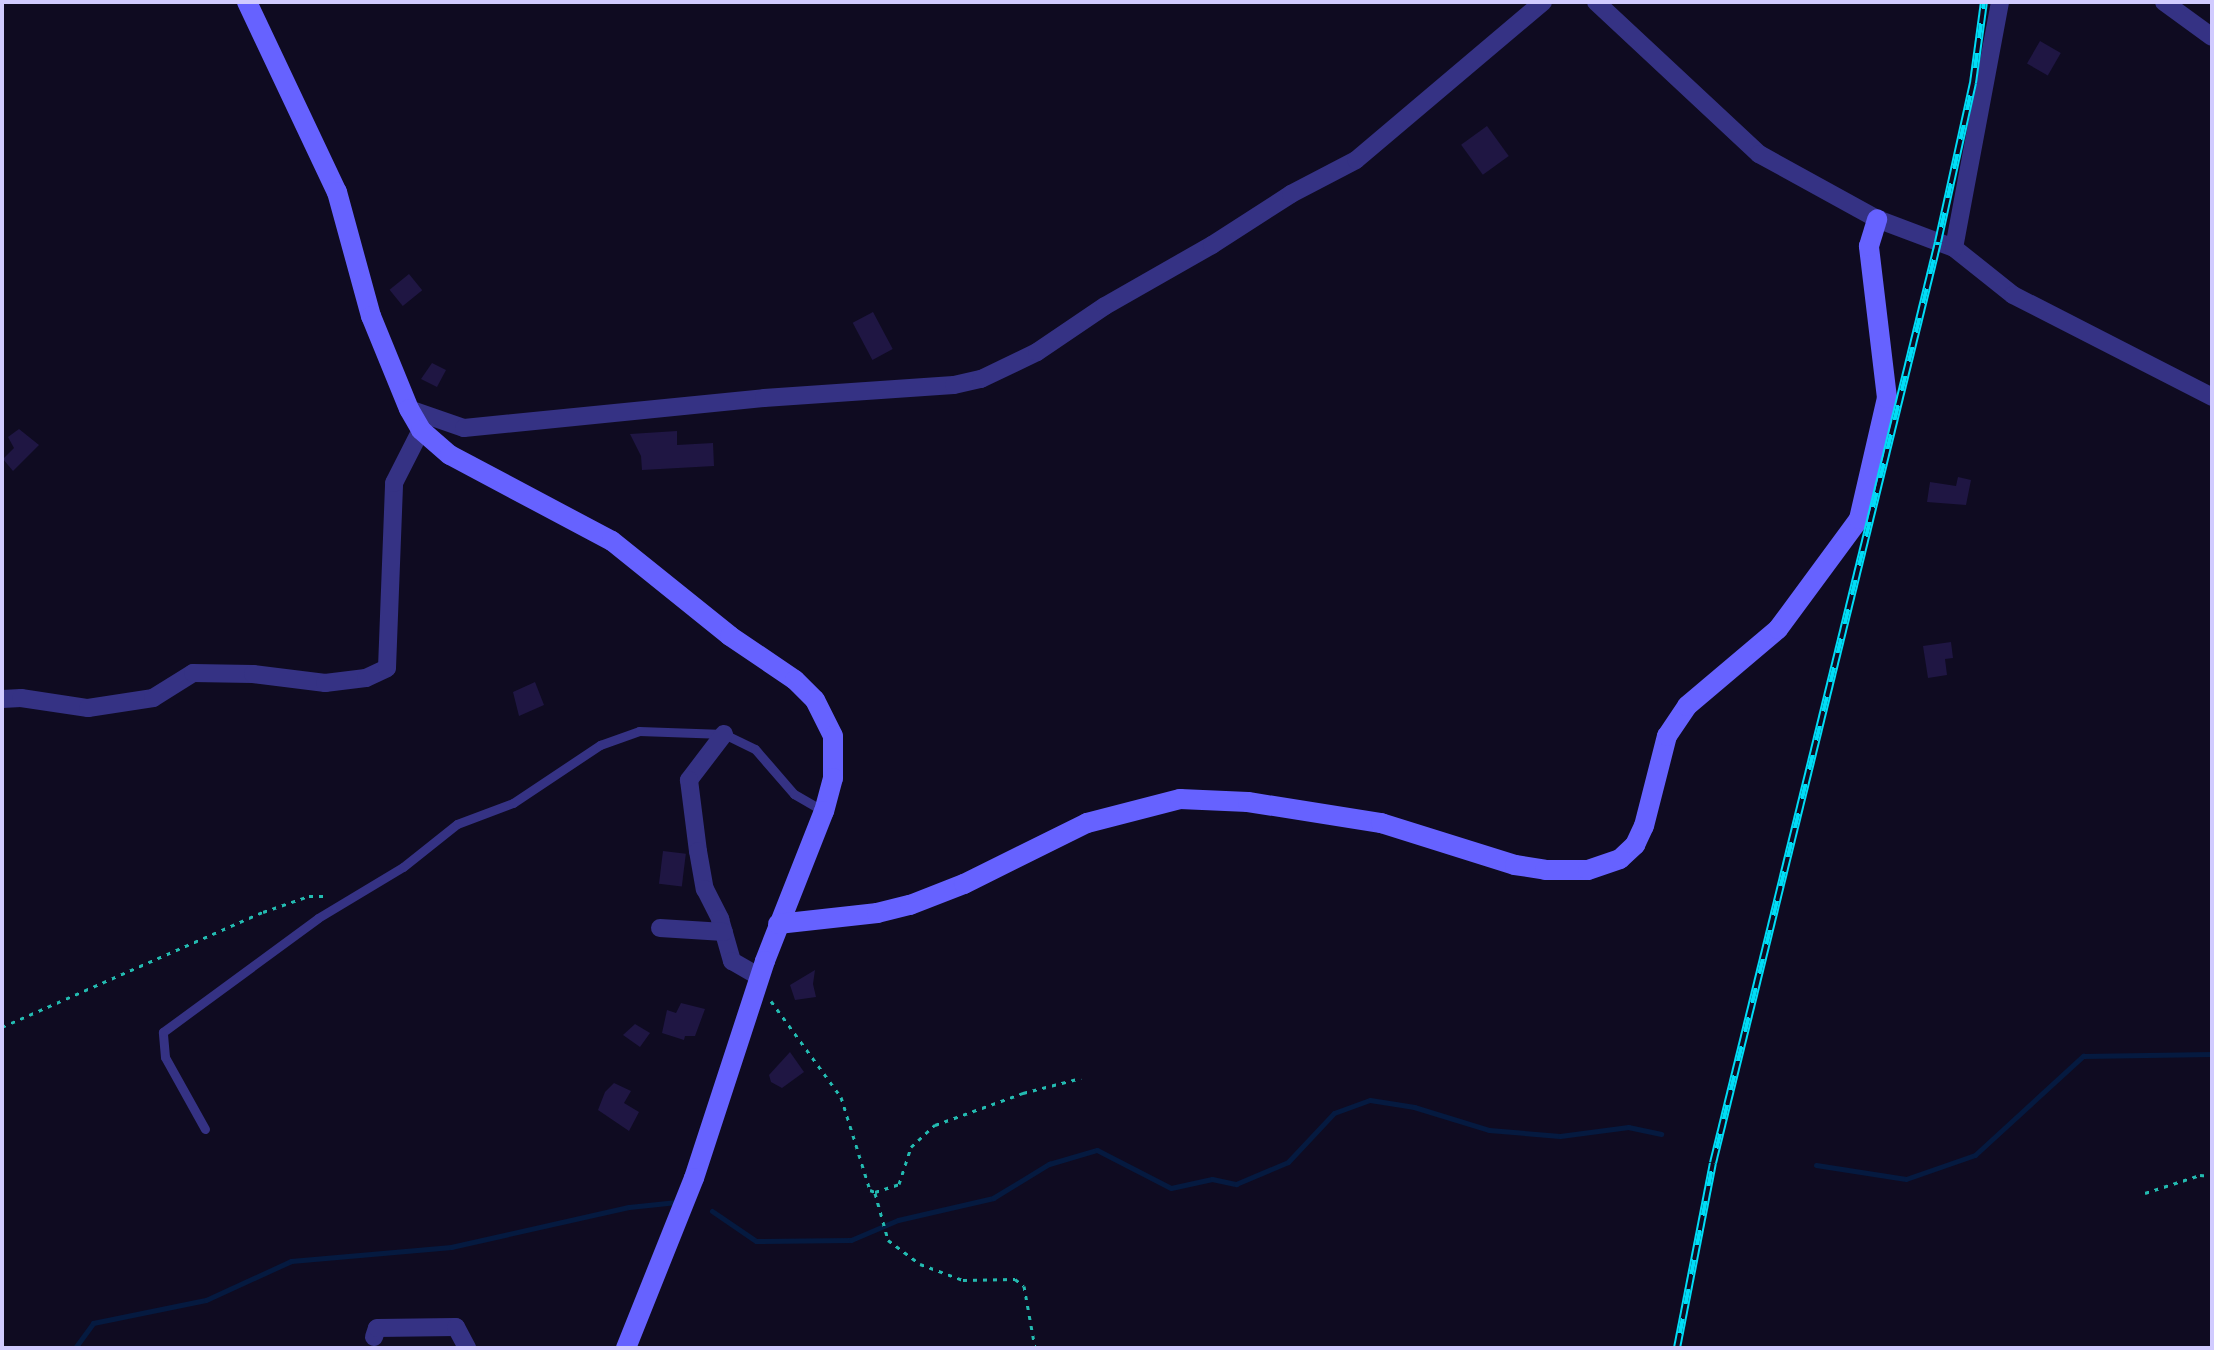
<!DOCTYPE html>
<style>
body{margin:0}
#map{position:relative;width:2214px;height:1350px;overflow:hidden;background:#0f0b21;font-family:"DejaVu Sans",sans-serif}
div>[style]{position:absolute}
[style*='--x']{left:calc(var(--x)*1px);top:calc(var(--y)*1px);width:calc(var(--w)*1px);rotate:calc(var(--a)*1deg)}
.stream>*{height:5px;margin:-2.5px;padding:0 2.5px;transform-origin:2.5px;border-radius:2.5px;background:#051a40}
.building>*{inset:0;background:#1f1643;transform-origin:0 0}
.path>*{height:3px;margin-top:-1.5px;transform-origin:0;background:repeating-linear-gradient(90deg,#23bbb1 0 4px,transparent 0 10px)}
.lane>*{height:9px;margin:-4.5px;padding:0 4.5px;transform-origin:4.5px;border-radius:4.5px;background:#353284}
.street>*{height:18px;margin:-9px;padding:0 9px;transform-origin:9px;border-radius:9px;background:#353284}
.secondary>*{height:20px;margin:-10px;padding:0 10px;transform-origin:10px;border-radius:10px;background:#6662ff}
.rail>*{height:8px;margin-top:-4px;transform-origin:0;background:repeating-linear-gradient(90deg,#0f0b21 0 15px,#00ddf6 0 30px);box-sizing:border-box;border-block:2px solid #00ddf6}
span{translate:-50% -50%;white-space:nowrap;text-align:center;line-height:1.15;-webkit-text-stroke:7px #0f0b21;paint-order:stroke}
.frame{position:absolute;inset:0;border:4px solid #d1cbff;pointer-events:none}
</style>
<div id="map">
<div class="stream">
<i style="--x:1816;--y:1165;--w:91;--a:8.8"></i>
<i style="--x:1906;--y:1179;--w:73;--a:-19.2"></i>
<i style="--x:1975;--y:1155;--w:147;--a:-42.5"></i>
<i style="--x:2083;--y:1056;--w:129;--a:-0.9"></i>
<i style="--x:712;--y:1211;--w:53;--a:34.3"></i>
<i style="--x:756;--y:1241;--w:95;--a:-0.6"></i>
<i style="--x:851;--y:1240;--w:51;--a:-23.1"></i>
<i style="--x:898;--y:1220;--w:98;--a:-13"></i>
<i style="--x:993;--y:1198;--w:66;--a:-31.3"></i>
<i style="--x:1049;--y:1164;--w:50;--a:-16.3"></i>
<i style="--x:1097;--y:1150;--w:83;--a:27.2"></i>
<i style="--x:1171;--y:1188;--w:42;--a:-12.4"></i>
<i style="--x:1212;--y:1179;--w:25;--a:12"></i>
<i style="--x:1236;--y:1184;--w:56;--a:-22.9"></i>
<i style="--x:1288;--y:1162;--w:67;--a:-46.8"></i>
<i style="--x:1334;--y:1113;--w:38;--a:-20"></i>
<i style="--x:1370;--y:1100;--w:45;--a:9"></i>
<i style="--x:1414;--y:1107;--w:78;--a:17"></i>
<i style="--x:1489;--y:1130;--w:71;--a:4.8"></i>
<i style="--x:1560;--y:1136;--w:69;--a:-7.5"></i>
<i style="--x:1628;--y:1127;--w:34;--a:12"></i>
<i style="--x:75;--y:1348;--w:31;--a:-54"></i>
<i style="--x:93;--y:1323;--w:115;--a:-11.5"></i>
<i style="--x:206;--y:1300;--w:94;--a:-24.6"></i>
<i style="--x:291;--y:1261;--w:161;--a:-5"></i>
<i style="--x:451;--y:1247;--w:182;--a:-12.7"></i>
<i style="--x:629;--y:1207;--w:48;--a:-5.9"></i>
</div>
<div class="building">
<i style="left:2040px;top:41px;width:24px;height:26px;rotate:30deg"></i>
<i style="left:1487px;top:126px;width:37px;height:32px;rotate:54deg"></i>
<i style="left:409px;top:274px;width:21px;height:25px;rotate:51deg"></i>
<i style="left:873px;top:312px;width:42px;height:23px;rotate:62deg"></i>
<i style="clip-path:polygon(432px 363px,446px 370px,437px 387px,421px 379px)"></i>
<i style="clip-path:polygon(19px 429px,39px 445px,13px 471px,3px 459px,14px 448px,8px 437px)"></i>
<i style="clip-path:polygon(677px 431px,677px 445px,713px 443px,714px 466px,642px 470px,641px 456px,630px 434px)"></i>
<i style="clip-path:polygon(1958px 477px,1971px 480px,1966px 505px,1927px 502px,1930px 482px,1956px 486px)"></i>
<i style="clip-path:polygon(1951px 642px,1953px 658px,1945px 659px,1947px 675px,1928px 678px,1923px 646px)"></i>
<i style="clip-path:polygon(535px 682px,544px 705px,519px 716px,513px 692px)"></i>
<i style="left:663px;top:851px;width:23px;height:33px;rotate:7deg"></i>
<i style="clip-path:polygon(815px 970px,813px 984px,816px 997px,795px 1000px,790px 985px)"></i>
<i style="clip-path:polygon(681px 1003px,705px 1009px,695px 1036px,685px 1036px,684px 1040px,662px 1033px,667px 1010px,676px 1013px)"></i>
<i style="clip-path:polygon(635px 1024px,650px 1033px,640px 1047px,623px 1035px)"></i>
<i style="clip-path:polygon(790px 1052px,804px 1072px,782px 1088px,771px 1082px,769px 1075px)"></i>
<i style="clip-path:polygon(614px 1083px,631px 1091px,624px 1103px,639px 1112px,629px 1131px,598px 1110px,605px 1092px)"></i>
</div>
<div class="path">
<i style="--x:771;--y:1001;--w:119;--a:53.9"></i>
<i style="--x:841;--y:1097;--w:97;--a:72.7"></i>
<i style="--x:870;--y:1190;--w:5;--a:22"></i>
<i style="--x:875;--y:1192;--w:25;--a:-18"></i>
<i style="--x:899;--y:1184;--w:39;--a:-72"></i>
<i style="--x:911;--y:1147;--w:33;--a:-43"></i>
<i style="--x:935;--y:1125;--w:94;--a:-20"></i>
<i style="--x:1023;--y:1093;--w:60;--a:-14.5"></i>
<i style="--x:2;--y:1027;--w:285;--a:-23.8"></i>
<i style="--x:263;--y:912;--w:49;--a:-19.2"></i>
<i style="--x:309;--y:896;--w:17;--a:0"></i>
<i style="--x:875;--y:1193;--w:49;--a:74.5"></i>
<i style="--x:888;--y:1240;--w:40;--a:37"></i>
<i style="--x:920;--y:1264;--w:46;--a:20.4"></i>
<i style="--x:963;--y:1280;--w:52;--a:-1.1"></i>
<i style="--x:1015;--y:1279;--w:11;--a:38"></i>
<i style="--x:1024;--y:1286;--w:63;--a:79.9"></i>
<i style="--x:2145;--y:1193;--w:58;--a:-18.1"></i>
<i style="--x:2200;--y:1175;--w:12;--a:5"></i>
</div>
<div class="lane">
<i style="--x:205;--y:1129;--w:82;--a:-119.1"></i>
<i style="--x:165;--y:1057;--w:25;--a:-95"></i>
<i style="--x:163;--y:1032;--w:192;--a:-36.3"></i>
<i style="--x:318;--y:918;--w:99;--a:-31"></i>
<i style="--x:403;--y:867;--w:69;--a:-38.5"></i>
<i style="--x:457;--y:824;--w:60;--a:-20.6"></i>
<i style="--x:513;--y:803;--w:105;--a:-33.7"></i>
<i style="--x:600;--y:745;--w:41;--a:-19.7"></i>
<i style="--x:639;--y:731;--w:85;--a:2"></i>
<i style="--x:724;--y:734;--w:34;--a:26"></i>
<i style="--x:755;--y:749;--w:60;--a:49.1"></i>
<i style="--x:794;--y:794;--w:34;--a:30"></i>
</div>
<div class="street">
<i style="--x:1596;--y:2;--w:223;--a:43"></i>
<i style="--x:1759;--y:154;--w:135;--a:28.8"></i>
<i style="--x:1877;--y:219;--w:82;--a:20.6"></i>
<i style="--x:1954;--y:248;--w:75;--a:38.5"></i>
<i style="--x:2013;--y:295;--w:224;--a:27.1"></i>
<i style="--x:2164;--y:2;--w:59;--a:36.1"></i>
<i style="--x:1954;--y:248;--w:250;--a:-79.4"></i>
<i style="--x:409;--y:409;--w:58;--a:19.1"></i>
<i style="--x:464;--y:428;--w:301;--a:-5.7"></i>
<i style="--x:764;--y:398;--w:190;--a:-3.9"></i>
<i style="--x:954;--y:385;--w:28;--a:-13"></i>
<i style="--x:981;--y:379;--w:62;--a:-25.7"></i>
<i style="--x:1037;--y:352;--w:82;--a:-34.1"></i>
<i style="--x:1105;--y:306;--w:123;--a:-29.7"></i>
<i style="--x:1212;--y:245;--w:94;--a:-32.8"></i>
<i style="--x:1291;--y:194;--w:73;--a:-27.6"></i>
<i style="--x:1356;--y:160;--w:245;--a:-40.2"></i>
<i style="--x:2;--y:699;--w:19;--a:-3"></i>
<i style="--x:21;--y:698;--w:68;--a:8.5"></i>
<i style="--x:88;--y:708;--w:66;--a:-8.7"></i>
<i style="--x:153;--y:698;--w:47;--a:-32"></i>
<i style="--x:193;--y:673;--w:60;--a:1"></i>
<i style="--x:253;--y:674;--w:73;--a:7.1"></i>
<i style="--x:325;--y:683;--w:41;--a:-7"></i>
<i style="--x:366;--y:678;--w:23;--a:-25"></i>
<i style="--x:387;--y:668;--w:185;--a:-87.8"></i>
<i style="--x:394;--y:483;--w:59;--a:-63"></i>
<i style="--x:724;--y:734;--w:58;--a:127.3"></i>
<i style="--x:689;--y:780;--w:72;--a:82.8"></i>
<i style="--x:698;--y:851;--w:39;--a:80"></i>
<i style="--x:705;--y:889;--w:34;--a:63"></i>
<i style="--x:720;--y:919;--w:44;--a:74.1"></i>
<i style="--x:732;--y:961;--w:32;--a:30"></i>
<i style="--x:660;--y:928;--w:64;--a:3.6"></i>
<i style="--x:374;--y:1337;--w:9;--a:-72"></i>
<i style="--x:377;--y:1328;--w:79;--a:-0.7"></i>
<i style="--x:456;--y:1327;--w:24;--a:62"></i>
</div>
<div class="secondary">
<i style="--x:247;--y:2;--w:210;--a:64.7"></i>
<i style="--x:337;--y:192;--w:129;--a:74.7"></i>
<i style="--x:371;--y:316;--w:100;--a:67.8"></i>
<i style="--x:409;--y:409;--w:24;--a:60"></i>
<i style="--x:421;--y:430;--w:38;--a:41"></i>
<i style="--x:450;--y:455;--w:183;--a:28"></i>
<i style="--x:612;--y:541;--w:151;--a:38.8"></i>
<i style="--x:730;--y:636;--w:78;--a:34.1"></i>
<i style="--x:795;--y:680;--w:28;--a:45"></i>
<i style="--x:815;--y:700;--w:40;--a:63.4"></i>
<i style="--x:833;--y:736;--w:42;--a:90"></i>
<i style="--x:833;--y:778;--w:34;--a:105"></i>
<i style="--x:824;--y:811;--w:161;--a:111.5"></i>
<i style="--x:765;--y:961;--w:228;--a:108.1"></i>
<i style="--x:694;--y:1178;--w:183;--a:111.8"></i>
<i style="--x:778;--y:924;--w:100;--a:-6.3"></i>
<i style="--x:877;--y:913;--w:34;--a:-14"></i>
<i style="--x:910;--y:905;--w:58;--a:-21.3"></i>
<i style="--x:964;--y:884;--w:137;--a:-26.4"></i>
<i style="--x:1087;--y:823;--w:96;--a:-14.5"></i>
<i style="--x:1180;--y:799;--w:68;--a:2.5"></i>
<i style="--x:1248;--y:802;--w:135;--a:9"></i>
<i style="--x:1381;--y:823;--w:140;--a:17.4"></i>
<i style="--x:1515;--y:865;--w:30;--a:9"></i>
<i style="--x:1545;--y:870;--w:43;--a:0"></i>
<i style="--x:1588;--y:870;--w:34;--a:-19"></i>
<i style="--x:1620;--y:859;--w:21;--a:-43"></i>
<i style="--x:1635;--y:845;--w:21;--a:-65"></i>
<i style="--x:1644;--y:826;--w:93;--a:-75.7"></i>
<i style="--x:1667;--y:736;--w:36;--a:-56"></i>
<i style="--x:1687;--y:706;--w:119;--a:-40.2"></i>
<i style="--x:1778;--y:629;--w:137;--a:-53.6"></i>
<i style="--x:1859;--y:519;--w:124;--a:-77"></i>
<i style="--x:1887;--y:398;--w:153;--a:-96.8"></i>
<i style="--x:1869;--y:246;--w:28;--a:-73"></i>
</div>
<div class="rail">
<i style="--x:1677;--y:1348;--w:188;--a:-79"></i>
<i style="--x:1713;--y:1163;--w:948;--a:-76.27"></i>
<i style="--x:1938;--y:242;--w:163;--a:-77.6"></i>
<i style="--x:1973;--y:83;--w:82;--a:-82.3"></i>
</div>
<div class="frame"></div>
</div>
